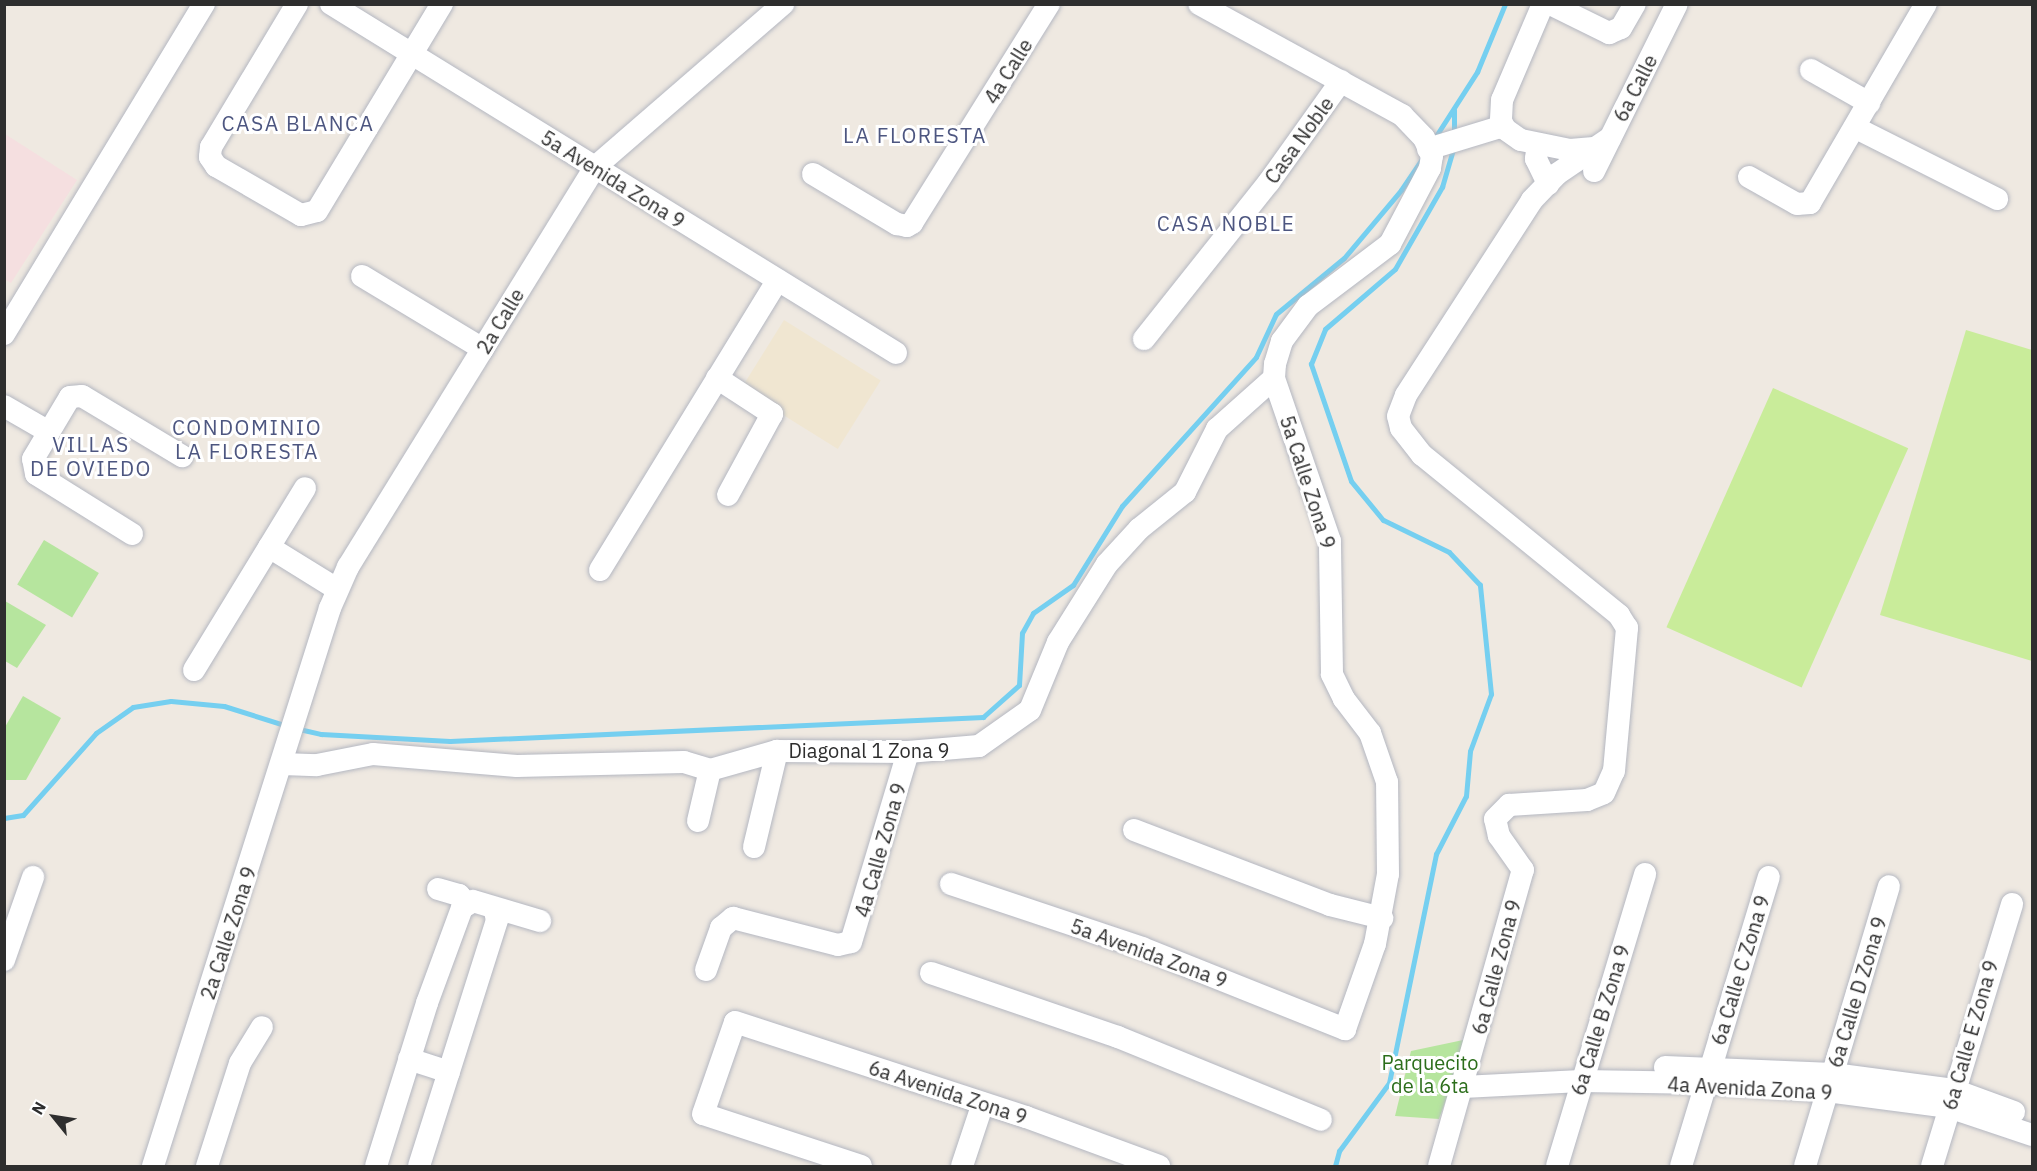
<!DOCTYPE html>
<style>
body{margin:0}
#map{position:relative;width:2037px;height:1171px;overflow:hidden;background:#efe9e1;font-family:"IBM Plex Sans",sans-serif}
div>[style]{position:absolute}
.education>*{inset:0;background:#f0e6d1;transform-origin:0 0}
.medical>*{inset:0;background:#f5dfe0}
.green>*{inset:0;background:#b6e59e;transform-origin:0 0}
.pitch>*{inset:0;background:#c9ec9a;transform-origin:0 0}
.stream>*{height:5px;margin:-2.5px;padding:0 2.5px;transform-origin:2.5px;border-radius:2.5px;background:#75cff0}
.roads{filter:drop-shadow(0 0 2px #b4b7c1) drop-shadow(0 0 2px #b4b7c1)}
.minor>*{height:22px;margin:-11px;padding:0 11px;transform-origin:11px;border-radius:11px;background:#fff}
span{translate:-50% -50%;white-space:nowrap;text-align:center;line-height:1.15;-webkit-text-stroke:6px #fff;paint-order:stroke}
.street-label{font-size:20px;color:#2e2e2e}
.park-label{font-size:20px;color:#2c6e1b}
.neighbourhood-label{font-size:21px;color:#4d5680;letter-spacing:1.5px}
.frame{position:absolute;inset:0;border:6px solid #2e2e2e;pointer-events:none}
.north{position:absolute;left:24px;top:1087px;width:60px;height:60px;-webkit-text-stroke:4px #fff;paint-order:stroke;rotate:300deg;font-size:16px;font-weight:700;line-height:24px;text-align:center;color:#2e2e2e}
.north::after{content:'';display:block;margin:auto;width:21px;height:27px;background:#2e2e2e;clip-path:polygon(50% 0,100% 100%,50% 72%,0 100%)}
</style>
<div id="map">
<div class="education">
<div style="left:784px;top:320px;width:114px;height:81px;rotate:32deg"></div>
</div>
<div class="medical">
<div style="clip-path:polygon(5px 134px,77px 180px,11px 283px,4px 279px)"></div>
</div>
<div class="green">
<div style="left:44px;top:540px;width:64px;height:52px;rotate:31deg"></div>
<div style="clip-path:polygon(5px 601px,46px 625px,17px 668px,5px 661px)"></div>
<div style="clip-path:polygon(23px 696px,61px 718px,26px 780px,5px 780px,5px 727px)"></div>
<div style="clip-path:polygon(1468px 1039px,1439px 1119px,1395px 1116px,1411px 1051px)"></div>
</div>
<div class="pitch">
<div style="clip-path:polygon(1966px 330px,2032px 350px,2032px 661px,1880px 615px)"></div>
<div style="left:1773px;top:388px;width:148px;height:262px;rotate:24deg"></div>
</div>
<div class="stream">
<div style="left:1454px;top:134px;width:24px;rotate:-90deg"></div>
<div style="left:1434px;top:139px;width:80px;rotate:-57.3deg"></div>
<div style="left:1477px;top:72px;width:74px;rotate:-67.6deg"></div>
<div style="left:299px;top:729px;width:23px;rotate:13deg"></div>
<div style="left:321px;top:734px;width:129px;rotate:3.1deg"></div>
<div style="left:450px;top:741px;width:534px;rotate:-2.58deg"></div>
<div style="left:983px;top:717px;width:48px;rotate:-41.6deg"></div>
<div style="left:1019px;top:685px;width:52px;rotate:-86.7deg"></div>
<div style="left:1022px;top:633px;width:23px;rotate:-61deg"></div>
<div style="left:1033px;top:613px;width:49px;rotate:-35deg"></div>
<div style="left:1073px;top:585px;width:93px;rotate:-58.2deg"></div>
<div style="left:1122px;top:506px;width:200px;rotate:-48deg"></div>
<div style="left:1256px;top:357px;width:47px;rotate:-65.1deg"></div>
<div style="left:1276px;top:314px;width:88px;rotate:-39.5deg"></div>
<div style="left:1344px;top:258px;width:89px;rotate:-50deg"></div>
<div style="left:1401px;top:190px;width:40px;rotate:-56deg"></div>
<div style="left:4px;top:818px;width:19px;rotate:-9deg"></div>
<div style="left:23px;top:815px;width:110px;rotate:-48.3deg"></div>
<div style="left:96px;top:733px;width:45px;rotate:-35.1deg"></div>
<div style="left:133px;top:707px;width:38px;rotate:-9deg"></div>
<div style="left:171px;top:701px;width:53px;rotate:5.4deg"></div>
<div style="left:224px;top:706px;width:66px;rotate:17.6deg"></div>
<div style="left:1335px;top:1166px;width:16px;rotate:-75deg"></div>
<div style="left:1339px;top:1151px;width:84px;rotate:-53.7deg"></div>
<div style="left:1389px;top:1083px;width:234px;rotate:-78.4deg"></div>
<div style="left:1436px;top:854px;width:65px;rotate:-62.7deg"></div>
<div style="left:1466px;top:796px;width:45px;rotate:-84.9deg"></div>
<div style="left:1470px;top:751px;width:61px;rotate:-69.8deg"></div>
<div style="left:1491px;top:694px;width:110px;rotate:-95.8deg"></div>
<div style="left:1480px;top:585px;width:45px;rotate:-133.2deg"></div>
<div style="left:1449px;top:552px;width:73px;rotate:-154.1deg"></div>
<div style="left:1383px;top:520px;width:50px;rotate:-129.4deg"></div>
<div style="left:1351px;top:481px;width:124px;rotate:-108.9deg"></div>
<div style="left:1311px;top:364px;width:38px;rotate:-68deg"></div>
<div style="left:1325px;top:329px;width:92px;rotate:-40.6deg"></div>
<div style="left:1395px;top:269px;width:95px;rotate:-60.2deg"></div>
<div style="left:1442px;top:187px;width:43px;rotate:-73.7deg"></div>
</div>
<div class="roads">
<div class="minor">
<div style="left:297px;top:4px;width:167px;rotate:121deg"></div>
<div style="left:211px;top:147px;width:10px;rotate:96deg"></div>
<div style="left:210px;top:157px;width:11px;rotate:56deg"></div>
<div style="left:216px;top:166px;width:98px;rotate:30deg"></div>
<div style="left:301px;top:215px;width:16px;rotate:-14deg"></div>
<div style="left:317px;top:211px;width:242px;rotate:-58.9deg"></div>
<div style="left:331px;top:4px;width:664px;rotate:31.7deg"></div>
<div style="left:1543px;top:4px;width:104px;rotate:113.1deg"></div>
<div style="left:1502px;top:100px;width:21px;rotate:93deg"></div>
<div style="left:1501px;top:121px;width:9px;rotate:63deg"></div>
<div style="left:1505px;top:129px;width:19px;rotate:35deg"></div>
<div style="left:1521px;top:140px;width:50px;rotate:11.5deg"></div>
<div style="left:1570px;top:150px;width:24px;rotate:-5deg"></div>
<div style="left:1550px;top:4px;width:66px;rotate:26.2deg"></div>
<div style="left:1609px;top:33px;width:13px;rotate:-23deg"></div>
<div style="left:1621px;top:28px;width:28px;rotate:-60deg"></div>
<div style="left:1811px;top:70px;width:67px;rotate:29.6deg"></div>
<div style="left:1856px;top:128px;width:158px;rotate:26.7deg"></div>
<div style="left:1538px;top:144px;width:15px;rotate:98deg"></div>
<div style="left:1536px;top:159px;width:28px;rotate:64deg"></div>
<div style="left:1428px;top:149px;width:78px;rotate:-17deg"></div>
<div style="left:1594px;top:171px;width:186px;rotate:-63.6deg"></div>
<div style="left:813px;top:174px;width:98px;rotate:30.8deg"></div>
<div style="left:897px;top:224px;width:10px;rotate:11deg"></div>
<div style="left:907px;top:226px;width:6px;rotate:-31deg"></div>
<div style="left:912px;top:223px;width:258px;rotate:-58deg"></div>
<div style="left:1749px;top:177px;width:55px;rotate:29.4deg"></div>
<div style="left:1797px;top:204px;width:13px;rotate:-4deg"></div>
<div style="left:1810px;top:203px;width:230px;rotate:-59.8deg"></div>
<div style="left:362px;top:276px;width:141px;rotate:31.1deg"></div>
<div style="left:4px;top:334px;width:386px;rotate:-58.8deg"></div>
<div style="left:1144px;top:339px;width:201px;rotate:-51.5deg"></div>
<div style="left:1269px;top:182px;width:124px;rotate:-54.5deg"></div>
<div style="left:717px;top:378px;width:66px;rotate:33.2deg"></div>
<div style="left:772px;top:414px;width:92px;rotate:118.5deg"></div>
<div style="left:4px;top:406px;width:52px;rotate:30deg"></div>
<div style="left:132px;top:534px;width:113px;rotate:-148deg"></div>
<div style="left:36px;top:474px;width:15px;rotate:-101deg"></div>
<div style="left:33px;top:459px;width:72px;rotate:-59.2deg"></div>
<div style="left:70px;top:397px;width:12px;rotate:-5deg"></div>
<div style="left:82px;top:396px;width:117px;rotate:31deg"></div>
<div style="left:269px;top:547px;width:80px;rotate:31.7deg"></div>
<div style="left:600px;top:570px;width:340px;rotate:-58.5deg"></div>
<div style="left:194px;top:670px;width:213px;rotate:-58.6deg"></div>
<div style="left:282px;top:764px;width:35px;rotate:2deg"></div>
<div style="left:317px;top:765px;width:57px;rotate:-11.1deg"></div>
<div style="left:373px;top:754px;width:144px;rotate:4.8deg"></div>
<div style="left:517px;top:766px;width:167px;rotate:-1.4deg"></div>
<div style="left:684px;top:762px;width:27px;rotate:17deg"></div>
<div style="left:710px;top:770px;width:70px;rotate:-15.8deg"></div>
<div style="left:777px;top:751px;width:131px;rotate:0.4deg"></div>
<div style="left:908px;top:752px;width:71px;rotate:-4.8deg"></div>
<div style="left:979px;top:746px;width:62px;rotate:-35.2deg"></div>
<div style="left:1030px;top:710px;width:74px;rotate:-67.6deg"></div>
<div style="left:1058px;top:642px;width:92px;rotate:-57.9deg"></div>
<div style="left:1107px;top:564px;width:47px;rotate:-47.6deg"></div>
<div style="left:1139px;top:529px;width:59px;rotate:-38.8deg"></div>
<div style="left:1185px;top:492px;width:71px;rotate:-63.1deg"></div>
<div style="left:1217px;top:429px;width:76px;rotate:-41.8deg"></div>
<div style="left:698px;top:821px;width:52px;rotate:-76.8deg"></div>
<div style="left:1134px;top:830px;width:210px;rotate:20.9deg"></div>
<div style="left:1330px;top:905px;width:54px;rotate:14deg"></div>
<div style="left:754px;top:847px;width:99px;rotate:-76.5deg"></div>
<div style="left:951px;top:884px;width:201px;rotate:18.5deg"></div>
<div style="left:1142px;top:948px;width:219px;rotate:21.8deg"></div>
<div style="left:1345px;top:1029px;width:90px;rotate:-70.6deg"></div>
<div style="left:1375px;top:944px;width:71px;rotate:-79.5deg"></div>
<div style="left:1388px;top:874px;width:92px;rotate:-90.6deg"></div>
<div style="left:1387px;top:782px;width:52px;rotate:-109.1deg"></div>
<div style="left:1370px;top:733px;width:43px;rotate:-127.4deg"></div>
<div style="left:1344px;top:699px;width:28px;rotate:-116deg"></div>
<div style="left:1332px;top:674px;width:133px;rotate:-90.9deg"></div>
<div style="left:1330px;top:541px;width:172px;rotate:-109deg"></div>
<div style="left:1274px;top:378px;width:14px;rotate:-86deg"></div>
<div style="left:1275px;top:364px;width:24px;rotate:-73deg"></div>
<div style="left:1282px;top:341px;width:44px;rotate:-53.4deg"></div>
<div style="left:1308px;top:306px;width:103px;rotate:-37.1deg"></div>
<div style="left:1390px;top:244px;width:86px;rotate:-62.2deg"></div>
<div style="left:1430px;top:168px;width:12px;rotate:-81deg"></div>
<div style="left:1432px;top:156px;width:20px;rotate:-114deg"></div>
<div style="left:1424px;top:138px;width:32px;rotate:-134deg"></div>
<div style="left:1402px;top:115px;width:231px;rotate:-151.3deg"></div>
<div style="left:438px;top:889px;width:22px;rotate:16deg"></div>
<div style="left:459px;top:895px;width:11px;rotate:49deg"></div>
<div style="left:4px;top:960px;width:88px;rotate:-70.7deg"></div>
<div style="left:706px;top:970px;width:45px;rotate:-70.3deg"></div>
<div style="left:721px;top:928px;width:16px;rotate:-40deg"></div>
<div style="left:733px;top:918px;width:108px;rotate:14.4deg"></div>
<div style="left:838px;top:945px;width:13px;rotate:-13deg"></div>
<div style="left:851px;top:942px;width:198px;rotate:-73.3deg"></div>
<div style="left:931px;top:973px;width:198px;rotate:18.9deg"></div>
<div style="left:1118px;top:1037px;width:219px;rotate:22.2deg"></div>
<div style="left:409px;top:1059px;width:42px;rotate:18deg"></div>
<div style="left:1665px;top:1067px;width:168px;rotate:2.4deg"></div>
<div style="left:1833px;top:1074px;width:122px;rotate:7.5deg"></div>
<div style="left:1954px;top:1090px;width:64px;rotate:20.1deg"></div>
<div style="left:1463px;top:1087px;width:118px;rotate:-2.9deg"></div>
<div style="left:1581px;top:1081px;width:125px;rotate:0.9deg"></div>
<div style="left:1706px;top:1083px;width:121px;rotate:3.8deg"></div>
<div style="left:1827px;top:1091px;width:123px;rotate:7.5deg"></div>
<div style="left:1949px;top:1107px;width:88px;rotate:18.6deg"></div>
<div style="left:153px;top:1166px;width:585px;rotate:-72.4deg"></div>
<div style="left:330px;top:608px;width:45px;rotate:-66.3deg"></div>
<div style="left:348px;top:567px;width:470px;rotate:-58.3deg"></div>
<div style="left:595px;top:167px;width:249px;rotate:-40.9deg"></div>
<div style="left:207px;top:1166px;width:108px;rotate:-72.2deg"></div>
<div style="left:240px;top:1063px;width:42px;rotate:-58.6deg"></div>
<div style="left:376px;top:1166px;width:171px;rotate:-72.6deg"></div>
<div style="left:427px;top:1003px;width:101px;rotate:-69.8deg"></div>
<div style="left:462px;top:908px;width:13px;rotate:-32deg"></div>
<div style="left:473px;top:901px;width:70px;rotate:16.6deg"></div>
<div style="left:419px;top:1166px;width:258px;rotate:-72.4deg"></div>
<div style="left:497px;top:920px;width:9px;rotate:-103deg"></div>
<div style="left:861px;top:1166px;width:166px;rotate:-161.8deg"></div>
<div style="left:703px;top:1114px;width:97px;rotate:-70.8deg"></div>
<div style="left:735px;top:1022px;width:306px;rotate:18.1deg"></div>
<div style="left:1026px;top:1117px;width:142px;rotate:20.2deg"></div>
<div style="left:962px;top:1166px;width:66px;rotate:-71.6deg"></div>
<div style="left:1439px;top:1166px;width:308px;rotate:-74.2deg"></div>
<div style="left:1523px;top:870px;width:42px;rotate:-125.2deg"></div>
<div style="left:1499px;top:836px;width:17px;rotate:-103deg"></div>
<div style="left:1495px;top:819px;width:20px;rotate:-45deg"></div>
<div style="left:1509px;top:805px;width:78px;rotate:-3.7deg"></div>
<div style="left:1587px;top:800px;width:18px;rotate:-22deg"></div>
<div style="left:1604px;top:793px;width:24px;rotate:-66deg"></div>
<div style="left:1614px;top:771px;width:144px;rotate:-84.8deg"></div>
<div style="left:1627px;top:628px;width:15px;rotate:-122deg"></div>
<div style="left:1619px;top:615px;width:254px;rotate:-140.9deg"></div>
<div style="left:1422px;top:455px;width:34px;rotate:-128deg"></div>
<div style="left:1401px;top:428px;width:12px;rotate:-104deg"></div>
<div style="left:1398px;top:416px;width:22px;rotate:-69deg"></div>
<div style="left:1406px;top:395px;width:232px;rotate:-57.1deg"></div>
<div style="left:1532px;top:200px;width:36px;rotate:-46deg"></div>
<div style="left:1557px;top:174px;width:64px;rotate:-34.2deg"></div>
<div style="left:1557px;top:1166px;width:305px;rotate:-73.2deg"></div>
<div style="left:1681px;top:1166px;width:302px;rotate:-73.1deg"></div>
<div style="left:1805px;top:1166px;width:292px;rotate:-73.3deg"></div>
<div style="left:1932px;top:1166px;width:274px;rotate:-73deg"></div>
</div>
</div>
<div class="street-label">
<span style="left:1008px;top:71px;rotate:-58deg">4a Calle</span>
<span style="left:1635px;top:88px;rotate:-63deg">6a Calle</span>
<span style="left:1299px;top:140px;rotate:-54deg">Casa Noble</span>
<span style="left:613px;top:179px;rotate:32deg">5a Avenida Zona 9</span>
<span style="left:500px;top:321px;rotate:-59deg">2a Calle</span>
<span style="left:1308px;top:482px;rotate:72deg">5a Calle Zona 9</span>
<span style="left:869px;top:750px">Diagonal 1 Zona 9</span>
<span style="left:880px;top:850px;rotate:-74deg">4a Calle Zona 9</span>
<span style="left:228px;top:933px;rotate:-72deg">2a Calle Zona 9</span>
<span style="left:1149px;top:953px;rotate:20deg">5a Avenida Zona 9</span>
<span style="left:1496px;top:967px;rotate:-75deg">6a Calle Zona 9</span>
<span style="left:1740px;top:970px;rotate:-73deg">6a Calle C Zona 9</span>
<span style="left:1857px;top:992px;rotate:-73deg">6a Calle D Zona 9</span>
<span style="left:1600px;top:1020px;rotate:-73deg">6a Calle B Zona 9</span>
<span style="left:1970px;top:1035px;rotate:-74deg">6a Calle E Zona 9</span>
<span style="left:1750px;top:1088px;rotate:3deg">4a Avenida Zona 9</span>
<span style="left:948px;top:1092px;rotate:18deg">6a Avenida Zona 9</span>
</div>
<div class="park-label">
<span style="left:1430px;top:1074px">Parquecito<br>de la 6ta</span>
</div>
<div class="neighbourhood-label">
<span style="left:298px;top:123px">CASA BLANCA</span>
<span style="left:915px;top:135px">LA FLORESTA</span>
<span style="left:1226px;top:223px">CASA NOBLE</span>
<span style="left:247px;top:439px">CONDOMINIO<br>LA FLORESTA</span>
<span style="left:91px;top:456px">VILLAS<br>DE OVIEDO</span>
</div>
<div class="frame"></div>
<div class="north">N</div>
</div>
